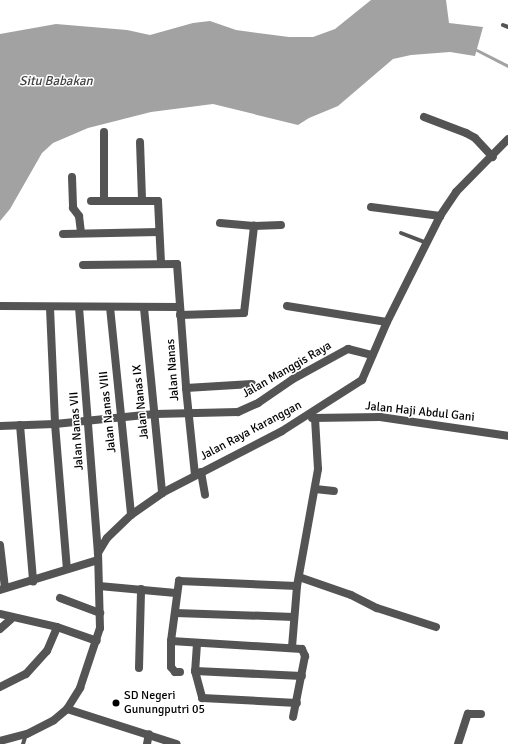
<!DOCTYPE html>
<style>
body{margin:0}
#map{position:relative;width:508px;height:744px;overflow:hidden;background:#fff;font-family:Signika,sans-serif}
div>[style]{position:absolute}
.water>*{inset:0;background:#a2a2a2}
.stream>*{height:2.5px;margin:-1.25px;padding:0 1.25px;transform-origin:1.25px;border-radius:1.25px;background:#a2a2a2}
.service>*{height:4px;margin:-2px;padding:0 2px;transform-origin:2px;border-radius:2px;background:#545454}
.minor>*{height:8px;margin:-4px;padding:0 4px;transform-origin:4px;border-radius:4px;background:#545454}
.tertiary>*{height:8px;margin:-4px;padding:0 4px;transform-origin:4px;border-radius:4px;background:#545454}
.dots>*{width:11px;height:11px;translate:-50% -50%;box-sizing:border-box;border:2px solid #fff;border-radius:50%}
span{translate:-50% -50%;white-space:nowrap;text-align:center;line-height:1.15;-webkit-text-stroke:3px #fff;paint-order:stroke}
.street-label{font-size:12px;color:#000}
.poi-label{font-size:12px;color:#000}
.left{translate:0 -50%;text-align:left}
.water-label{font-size:13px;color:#434343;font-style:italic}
</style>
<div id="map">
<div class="water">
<div style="clip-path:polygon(371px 0,446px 0,449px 23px,483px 27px,475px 56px,450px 52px,411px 55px,393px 59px,338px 106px,309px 118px,298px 125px,213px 104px,151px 112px,88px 128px,53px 143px,42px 153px,10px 209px,0 221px,0 34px,56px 24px,127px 30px,150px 35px,193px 23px,210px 21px,236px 30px,289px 37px,313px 37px,335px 29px)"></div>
</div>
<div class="stream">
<div style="left:477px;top:50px;width:35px;rotate:27deg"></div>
</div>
<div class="service">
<div style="left:503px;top:25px;width:5px;rotate:22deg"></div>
<div style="left:401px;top:233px;width:26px;rotate:21deg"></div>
<div style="left:23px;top:744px;width:10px;rotate:-73deg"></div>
</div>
<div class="minor">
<div style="left:424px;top:117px;width:45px;rotate:20.9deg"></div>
<div style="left:466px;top:133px;width:10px;rotate:29deg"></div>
<div style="left:475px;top:138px;width:26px;rotate:47deg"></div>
<div style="left:104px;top:132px;width:68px;rotate:90deg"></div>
<div style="left:140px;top:142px;width:58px;rotate:88deg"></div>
<div style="left:72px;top:177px;width:31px;rotate:88deg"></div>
<div style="left:73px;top:208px;width:10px;rotate:53deg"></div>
<div style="left:79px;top:216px;width:16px;rotate:83deg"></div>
<div style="left:91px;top:201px;width:67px"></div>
<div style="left:158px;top:201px;width:62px;rotate:87.2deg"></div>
<div style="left:371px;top:207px;width:70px;rotate:7.4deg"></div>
<div style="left:220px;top:223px;width:34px;rotate:5deg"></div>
<div style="left:254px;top:226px;width:27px;rotate:-2deg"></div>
<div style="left:63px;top:234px;width:96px;rotate:-1.2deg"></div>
<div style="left:83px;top:265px;width:94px;rotate:-0.6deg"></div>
<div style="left:177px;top:264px;width:124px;rotate:85.8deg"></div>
<div style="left:186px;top:388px;width:87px;rotate:84.1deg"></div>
<div style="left:0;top:306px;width:180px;rotate:0.3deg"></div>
<div style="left:287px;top:306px;width:101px;rotate:9.1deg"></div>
<div style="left:79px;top:307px;width:247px;rotate:85.6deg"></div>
<div style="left:110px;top:307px;width:209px;rotate:84.2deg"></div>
<div style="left:50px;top:308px;width:116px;rotate:87.5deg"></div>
<div style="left:55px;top:424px;width:145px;rotate:85.3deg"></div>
<div style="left:144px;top:308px;width:186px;rotate:84.4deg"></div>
<div style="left:180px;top:315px;width:64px;rotate:-1.8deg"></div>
<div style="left:244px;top:313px;width:88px;rotate:-83.4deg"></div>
<div style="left:186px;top:388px;width:66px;rotate:-3.5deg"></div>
<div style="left:312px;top:418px;width:68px;rotate:-0.8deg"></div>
<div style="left:380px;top:417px;width:129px;rotate:8.4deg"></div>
<div style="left:20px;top:425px;width:157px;rotate:85.2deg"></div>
<div style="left:0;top:426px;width:55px;rotate:-2.1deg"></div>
<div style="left:55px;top:424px;width:100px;rotate:-5.7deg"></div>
<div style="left:155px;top:414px;width:83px;rotate:-1.4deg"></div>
<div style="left:238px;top:412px;width:22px;rotate:-24deg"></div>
<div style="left:258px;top:403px;width:42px;rotate:-34.4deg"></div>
<div style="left:293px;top:379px;width:63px;rotate:-28.6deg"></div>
<div style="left:348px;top:349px;width:25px;rotate:14deg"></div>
<div style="left:201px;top:472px;width:23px;rotate:80deg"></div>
<div style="left:315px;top:489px;width:19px;rotate:6deg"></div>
<div style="left:0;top:545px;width:43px;rotate:83.4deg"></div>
<div style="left:299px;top:577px;width:55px;rotate:19.1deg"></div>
<div style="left:351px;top:595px;width:29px;rotate:27deg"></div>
<div style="left:377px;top:608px;width:62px;rotate:17.9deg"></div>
<div style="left:99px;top:586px;width:77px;rotate:5.2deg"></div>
<div style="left:0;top:590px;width:102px;rotate:-17deg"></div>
<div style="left:60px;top:598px;width:43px;rotate:20.6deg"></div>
<div style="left:175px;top:613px;width:119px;rotate:1.9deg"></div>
<div style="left:0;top:614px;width:58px;rotate:12.8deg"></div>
<div style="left:57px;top:627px;width:42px;rotate:19.3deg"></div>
<div style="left:0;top:629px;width:15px;rotate:-42deg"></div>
<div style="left:171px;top:641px;width:131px;rotate:3.5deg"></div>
<div style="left:302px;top:649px;width:8px;rotate:67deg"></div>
<div style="left:305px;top:656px;width:62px;rotate:101.1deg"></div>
<div style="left:197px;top:644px;width:27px;rotate:94deg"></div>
<div style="left:195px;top:671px;width:28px;rotate:75deg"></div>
<div style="left:202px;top:698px;width:95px;rotate:3deg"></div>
<div style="left:292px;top:647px;width:61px;rotate:-85.3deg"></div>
<div style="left:297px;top:586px;width:119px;rotate:-79.8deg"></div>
<div style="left:318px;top:469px;width:51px;rotate:-93.4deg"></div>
<div style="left:139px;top:668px;width:79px;rotate:-88.5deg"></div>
<div style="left:195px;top:671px;width:107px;rotate:2.7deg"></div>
<div style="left:180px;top:672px;width:5px;rotate:180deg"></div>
<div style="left:175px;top:672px;width:6px;rotate:-129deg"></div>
<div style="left:171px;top:667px;width:26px;rotate:-90deg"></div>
<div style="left:171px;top:641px;width:61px;rotate:-82.4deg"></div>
<div style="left:179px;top:581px;width:118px;rotate:2.4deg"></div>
<div style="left:0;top:687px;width:29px;rotate:-27deg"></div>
<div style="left:26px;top:674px;width:31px;rotate:-48deg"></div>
<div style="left:47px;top:651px;width:26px;rotate:-67deg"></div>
<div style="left:147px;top:744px;width:10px;rotate:-79deg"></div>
<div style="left:458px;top:744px;width:32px;rotate:-72deg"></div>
<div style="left:468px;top:714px;width:13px"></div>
</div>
<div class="tertiary">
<div style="left:67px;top:709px;width:115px;rotate:17.7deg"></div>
<div style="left:0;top:741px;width:28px;rotate:-15deg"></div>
<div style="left:27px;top:734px;width:30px;rotate:-27deg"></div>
<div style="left:54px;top:720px;width:17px;rotate:-40deg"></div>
<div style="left:67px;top:709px;width:25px;rotate:-58deg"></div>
<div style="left:80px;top:688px;width:63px;rotate:-71.6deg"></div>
<div style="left:100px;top:628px;width:75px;rotate:-91.5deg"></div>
<div style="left:98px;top:553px;width:17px;rotate:-59deg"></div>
<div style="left:107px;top:538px;width:33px;rotate:-44deg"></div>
<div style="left:131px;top:515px;width:38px;rotate:-35deg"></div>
<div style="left:162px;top:493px;width:135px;rotate:-27.3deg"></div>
<div style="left:282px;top:431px;width:95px;rotate:-32.5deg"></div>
<div style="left:362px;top:380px;width:63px;rotate:-66.7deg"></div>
<div style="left:387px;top:322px;width:119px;rotate:-63.4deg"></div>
<div style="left:440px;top:216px;width:29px;rotate:-56deg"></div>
<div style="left:456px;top:192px;width:74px;rotate:-45.5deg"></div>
</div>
<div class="dots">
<div style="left:116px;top:703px;background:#000"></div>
</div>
<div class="street-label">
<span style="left:173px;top:370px;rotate:-94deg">Jalan Nanas</span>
<span style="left:287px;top:370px;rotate:-30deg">Jalan Manggis Raya</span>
<span style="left:141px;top:402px;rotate:-96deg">Jalan Nanas IX</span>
<span style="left:108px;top:412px;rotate:-96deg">Jalan Nanas VIII</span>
<span style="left:420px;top:412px;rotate:6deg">Jalan Haji Abdul Gani</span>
<span style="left:77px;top:431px;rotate:-94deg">Jalan Nanas VII</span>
<span style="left:251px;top:431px;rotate:-28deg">Jalan Raya Karanggan</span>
</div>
<div class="poi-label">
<span class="left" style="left:124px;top:703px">SD Negeri<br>Gunungputri 05</span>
</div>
<div class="water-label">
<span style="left:56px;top:81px">Situ Babakan</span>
</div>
</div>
